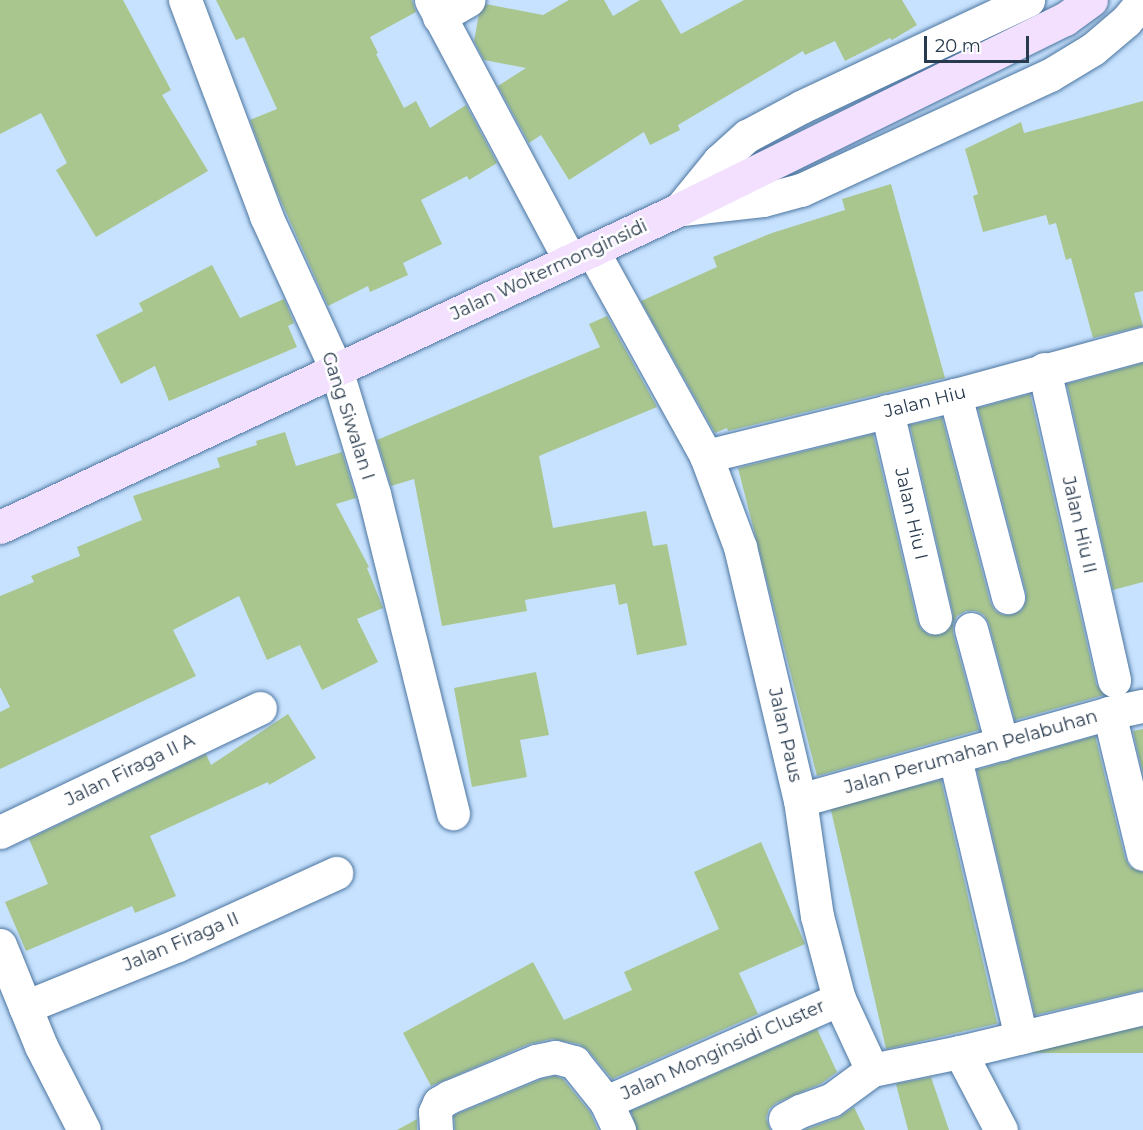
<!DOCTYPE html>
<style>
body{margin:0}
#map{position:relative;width:1143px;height:1130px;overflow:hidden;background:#c7e2fe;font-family:Montserrat,sans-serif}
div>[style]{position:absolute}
.building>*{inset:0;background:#a9c68f;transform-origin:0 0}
.roads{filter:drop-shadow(0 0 2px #4c75a0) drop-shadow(0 0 2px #4c75a0)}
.minor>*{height:33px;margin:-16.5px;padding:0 16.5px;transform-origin:16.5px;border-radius:16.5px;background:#fff}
.tertiary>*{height:33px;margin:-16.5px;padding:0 16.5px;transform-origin:16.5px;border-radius:16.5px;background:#fff}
.secondary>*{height:33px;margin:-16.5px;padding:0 16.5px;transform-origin:16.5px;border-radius:16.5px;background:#f2e0fe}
span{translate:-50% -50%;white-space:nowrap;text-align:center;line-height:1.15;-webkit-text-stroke:5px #fff;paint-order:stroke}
.street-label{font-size:18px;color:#283a4d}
.scale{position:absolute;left:924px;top:36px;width:105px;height:27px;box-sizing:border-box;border:3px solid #283a4d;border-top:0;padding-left:8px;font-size:18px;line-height:21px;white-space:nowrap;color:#283a4d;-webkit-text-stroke:4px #fff;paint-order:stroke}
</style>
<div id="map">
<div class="building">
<div style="clip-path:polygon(0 0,123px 0,171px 90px,162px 95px,208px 171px,96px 237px,56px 170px,67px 163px,41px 113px,0 134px)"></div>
<div style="clip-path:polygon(216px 0,412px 0,416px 12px,370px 37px,378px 53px,376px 54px,404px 108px,416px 101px,430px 128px,466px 105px,497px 163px,469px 180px,467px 176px,421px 200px,442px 244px,403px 263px,408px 275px,370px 292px,368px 286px,328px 306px,276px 190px,250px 120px,277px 109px,244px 37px,236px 40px)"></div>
<div style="clip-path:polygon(569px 0,604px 0,613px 16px,640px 0,661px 0,681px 34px,744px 0,902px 0,917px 25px,892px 40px,890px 38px,845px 61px,835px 41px,805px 55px,803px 51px,678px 125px,680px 130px,650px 145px,644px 132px,569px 180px,541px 135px,529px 143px,498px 86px,526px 68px,484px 60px,474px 41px,479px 14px,486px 4px,543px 15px)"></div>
<div style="clip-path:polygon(1143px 101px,1143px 291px,1134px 293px,1143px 326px,1093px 338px,1071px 258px,1066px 260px,1056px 223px,1049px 225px,1046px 215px,983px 232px,973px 196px,978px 194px,965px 149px,1021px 122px,1024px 133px)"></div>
<div style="clip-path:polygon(891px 184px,945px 378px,728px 431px,727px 428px,715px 433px,641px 301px,717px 267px,713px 257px,772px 233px,845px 210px,842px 199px)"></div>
<div style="clip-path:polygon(212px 265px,240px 318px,284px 299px,294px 323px,288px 326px,297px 347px,169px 401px,155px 366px,121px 384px,96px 335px,143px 311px,139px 303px)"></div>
<div style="clip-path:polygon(607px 316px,657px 407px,539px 456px,553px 528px,646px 511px,653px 546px,667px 544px,687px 645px,637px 655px,627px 603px,619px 605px,615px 584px,525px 600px,527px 611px,442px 626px,414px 479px,391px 486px,377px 440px,600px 347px,589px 324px)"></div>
<div style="clip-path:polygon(1143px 363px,1143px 582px,1113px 590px,1067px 384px)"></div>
<div style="clip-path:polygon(1030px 394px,1096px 684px,1104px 695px,1015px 720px,989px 624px,984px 615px,976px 611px,966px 611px,957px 616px,953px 624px,953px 633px,979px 730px,817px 776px,738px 468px,873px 434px,917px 621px,921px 629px,929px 635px,940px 635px,948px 630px,953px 623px,953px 613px,910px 425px,942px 418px,990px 602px,995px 611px,1003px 615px,1012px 615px,1022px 610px,1026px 601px,1026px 592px,978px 408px)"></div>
<div style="clip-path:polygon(285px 432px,296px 466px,342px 452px,356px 498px,336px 504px,369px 567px,367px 568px,383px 608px,357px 619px,378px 662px,322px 690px,300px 645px,267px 660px,239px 596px,173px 630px,196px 676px,0 769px,0 712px,10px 707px,0 687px,0 596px,34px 582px,31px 576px,80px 556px,77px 547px,142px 520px,133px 496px,220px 467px,217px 458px,257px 445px,256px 441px)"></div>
<div style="clip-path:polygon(536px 672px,549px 735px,520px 740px,527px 777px,472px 787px,454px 688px)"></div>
<div style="clip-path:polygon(288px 714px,316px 758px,269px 785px,268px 782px,150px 836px,176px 896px,135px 913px,132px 906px,26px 951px,5px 902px,48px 884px,29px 839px,206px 754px,211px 765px)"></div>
<div style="clip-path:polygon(1143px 729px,1143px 774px,1133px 731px)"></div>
<div style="clip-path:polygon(1095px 736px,1125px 858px,1130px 867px,1143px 872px,1143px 990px,1035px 1015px,977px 770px)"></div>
<div style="left:941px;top:780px;width:250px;height:114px;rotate:77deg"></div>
<div style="clip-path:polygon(761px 842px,805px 944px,739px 973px,758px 1014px,612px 1079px,588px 1050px,579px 1044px,552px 1039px,529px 1044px,431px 1086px,403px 1033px,533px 962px,564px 1020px,632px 990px,624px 972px,719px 929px,694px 872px)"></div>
<div style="left:1143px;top:1027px;width:26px;height:151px;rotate:90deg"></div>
<div style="clip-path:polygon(817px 1029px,837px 1072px,822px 1083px,776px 1103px,769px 1109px,766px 1118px,770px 1130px,637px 1130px,631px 1111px)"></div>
<div style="clip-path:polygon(555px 1076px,563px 1079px,590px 1112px,598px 1130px,455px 1130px,454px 1116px,457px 1114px,542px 1079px)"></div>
<div style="clip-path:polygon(931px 1077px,949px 1130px,908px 1130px,896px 1084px)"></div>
<div style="clip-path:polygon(854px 1107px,865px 1130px,804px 1130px,838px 1118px)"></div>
<div style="clip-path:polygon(417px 1119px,417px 1130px,397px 1130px)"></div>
</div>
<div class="roads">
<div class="minor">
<div style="left:185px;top:0;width:231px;rotate:69.4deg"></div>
<div style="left:266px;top:216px;width:168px;rotate:65.4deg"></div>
<div style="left:336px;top:369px;width:131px;rotate:73.1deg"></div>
<div style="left:374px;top:494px;width:329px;rotate:76.1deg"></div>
<div style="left:431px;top:0;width:295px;rotate:61.9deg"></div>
<div style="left:439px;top:17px;width:34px;rotate:-30deg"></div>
<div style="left:592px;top:250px;width:235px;rotate:61deg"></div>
<div style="left:706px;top:456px;width:97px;rotate:69.5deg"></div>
<div style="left:740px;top:547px;width:260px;rotate:76.7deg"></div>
<div style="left:800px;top:800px;width:117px;rotate:81.7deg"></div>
<div style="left:817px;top:916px;width:86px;rotate:75.2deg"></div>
<div style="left:839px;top:999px;width:78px;rotate:65.1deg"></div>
<div style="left:872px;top:1070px;width:90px;rotate:-11.6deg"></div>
<div style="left:960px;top:1052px;width:88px;rotate:62.3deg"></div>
<div style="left:1044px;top:369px;width:319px;rotate:77.3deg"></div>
<div style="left:955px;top:395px;width:209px;rotate:75.3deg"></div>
<div style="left:887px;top:411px;width:212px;rotate:76.9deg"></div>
<div style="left:706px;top:456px;width:256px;rotate:-13.8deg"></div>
<div style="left:955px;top:395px;width:195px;rotate:-15.2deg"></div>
<div style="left:971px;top:629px;width:119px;rotate:74.9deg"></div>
<div style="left:1109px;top:713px;width:145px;rotate:76.4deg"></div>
<div style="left:955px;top:758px;width:287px;rotate:76.7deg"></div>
<div style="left:800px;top:800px;width:321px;rotate:-15.7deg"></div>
<div style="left:1109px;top:713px;width:35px;rotate:-12deg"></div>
<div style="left:0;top:832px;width:288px;rotate:-25.5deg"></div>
<div style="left:0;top:945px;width:109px;rotate:67.9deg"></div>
<div style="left:41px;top:1046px;width:94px;rotate:62.9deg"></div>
<div style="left:25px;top:1007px;width:165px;rotate:-22.1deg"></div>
<div style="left:178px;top:945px;width:174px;rotate:-24.5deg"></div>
<div style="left:960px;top:1052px;width:188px;rotate:-13.5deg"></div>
<div style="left:606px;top:1102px;width:255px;rotate:-23.8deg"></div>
<div style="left:785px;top:1119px;width:17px;rotate:-28deg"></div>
<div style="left:800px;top:1111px;width:33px;rotate:-20deg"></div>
<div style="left:831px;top:1100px;width:51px;rotate:-36.2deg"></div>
<div style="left:436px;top:1130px;width:18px;rotate:-93deg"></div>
<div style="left:435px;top:1112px;width:10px;rotate:-66deg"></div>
<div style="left:439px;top:1103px;width:12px;rotate:-31deg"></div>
<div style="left:449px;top:1097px;width:94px;rotate:-22.5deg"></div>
<div style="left:536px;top:1061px;width:19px;rotate:-12deg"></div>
<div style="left:555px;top:1057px;width:20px;rotate:15deg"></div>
<div style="left:574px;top:1062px;width:51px;rotate:51.3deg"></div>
<div style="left:606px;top:1102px;width:31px;rotate:65deg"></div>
</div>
<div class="tertiary">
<div style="left:680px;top:209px;width:62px;rotate:-50.9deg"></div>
<div style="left:719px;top:161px;width:38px;rotate:-42deg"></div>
<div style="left:747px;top:136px;width:61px;rotate:-28.2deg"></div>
<div style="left:801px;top:107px;width:251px;rotate:-25.2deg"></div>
<div style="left:682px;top:209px;width:81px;rotate:-6.3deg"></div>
<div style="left:763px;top:200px;width:39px;rotate:-15deg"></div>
<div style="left:801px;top:190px;width:274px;rotate:-24.8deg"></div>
<div style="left:1050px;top:75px;width:50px;rotate:-31.2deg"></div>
<div style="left:1093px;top:49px;width:43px;rotate:-40.3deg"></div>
<div style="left:1126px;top:21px;width:26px;rotate:-50deg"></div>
</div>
<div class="secondary">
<div style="left:0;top:527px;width:751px;rotate:-25.06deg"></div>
<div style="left:680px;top:209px;width:429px;rotate:-26.3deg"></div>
<div style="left:1065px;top:19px;width:32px;rotate:-36deg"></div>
</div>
</div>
<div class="street-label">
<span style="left:549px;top:270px;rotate:-25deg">Jalan Woltermonginsidi</span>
<span style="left:925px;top:402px;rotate:-14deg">Jalan Hiu</span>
<span style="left:348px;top:416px;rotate:72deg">Gang Siwalan I</span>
<span style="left:911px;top:514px;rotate:77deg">Jalan Hiu I</span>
<span style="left:1079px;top:525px;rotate:77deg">Jalan Hiu II</span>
<span style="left:785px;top:735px;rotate:77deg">Jalan Paus</span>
<span style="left:971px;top:752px;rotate:-16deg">Jalan Perumahan Pelabuhan</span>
<span style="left:130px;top:770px;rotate:-26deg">Jalan Firaga II A</span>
<span style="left:181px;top:942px;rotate:-23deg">Jalan Firaga II</span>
<span style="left:723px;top:1050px;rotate:-24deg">Jalan Monginsidi Cluster</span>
</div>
<div class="scale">20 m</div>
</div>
